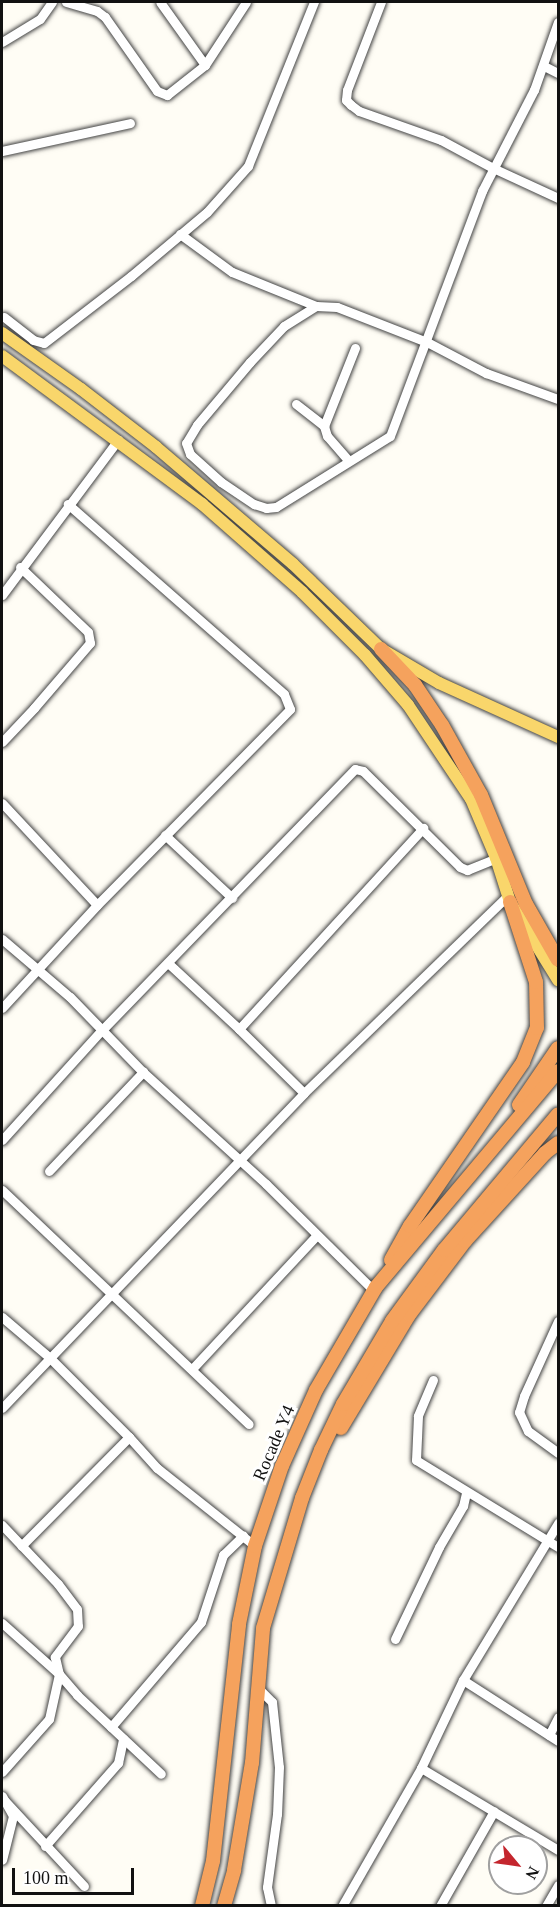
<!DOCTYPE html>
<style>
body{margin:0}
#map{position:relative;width:560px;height:1907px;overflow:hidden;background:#fffdf5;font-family:Georgia,serif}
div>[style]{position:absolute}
.roads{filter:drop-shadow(0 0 2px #444) drop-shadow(0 0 2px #444)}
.minor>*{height:9px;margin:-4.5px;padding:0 4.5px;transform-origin:4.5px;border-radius:4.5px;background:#fff}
.major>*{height:12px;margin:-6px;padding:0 6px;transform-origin:6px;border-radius:6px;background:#f9d66b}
.highway>*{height:14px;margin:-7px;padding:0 7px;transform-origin:7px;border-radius:7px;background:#f5a25d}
span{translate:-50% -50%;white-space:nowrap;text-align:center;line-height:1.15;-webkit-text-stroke:6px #fff;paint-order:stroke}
.street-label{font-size:18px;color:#111}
.frame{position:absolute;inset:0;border:3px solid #111;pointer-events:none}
.north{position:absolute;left:488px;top:1835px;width:60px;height:60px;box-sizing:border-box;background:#fff;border:2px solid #a0a0a0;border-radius:50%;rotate:119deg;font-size:16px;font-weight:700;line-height:24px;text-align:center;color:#111}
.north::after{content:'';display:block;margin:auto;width:21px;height:27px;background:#c4262e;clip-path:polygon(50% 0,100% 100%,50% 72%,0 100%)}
.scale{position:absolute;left:12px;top:1868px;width:122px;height:27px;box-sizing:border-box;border:3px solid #111;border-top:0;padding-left:8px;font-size:18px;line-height:21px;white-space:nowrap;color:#111;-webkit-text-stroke:4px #fff;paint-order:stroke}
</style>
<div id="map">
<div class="roads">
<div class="minor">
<div style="left:66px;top:2px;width:32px;rotate:16deg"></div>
<div style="left:97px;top:11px;width:10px;rotate:37deg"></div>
<div style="left:105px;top:17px;width:90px;rotate:54.9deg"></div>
<div style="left:157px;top:91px;width:11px;rotate:22deg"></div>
<div style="left:167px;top:95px;width:48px;rotate:-38.3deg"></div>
<div style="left:205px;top:65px;width:77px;rotate:-125.5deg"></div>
<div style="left:381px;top:2px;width:94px;rotate:111.1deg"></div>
<div style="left:347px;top:90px;width:10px;rotate:96deg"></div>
<div style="left:346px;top:100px;width:7px;rotate:45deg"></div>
<div style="left:351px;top:105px;width:10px;rotate:37deg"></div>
<div style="left:359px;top:111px;width:87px;rotate:19.5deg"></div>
<div style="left:441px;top:140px;width:59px;rotate:28.3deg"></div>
<div style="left:493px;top:168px;width:72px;rotate:24.8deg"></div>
<div style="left:2px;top:42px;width:44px;rotate:-31.2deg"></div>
<div style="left:40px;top:19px;width:21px;rotate:-55deg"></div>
<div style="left:205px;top:65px;width:75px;rotate:-56.9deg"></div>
<div style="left:544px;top:66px;width:16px;rotate:27deg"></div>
<div style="left:2px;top:151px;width:131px;rotate:-12.3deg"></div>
<div style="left:180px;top:234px;width:64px;rotate:36.2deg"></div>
<div style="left:232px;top:272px;width:91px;rotate:22deg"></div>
<div style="left:316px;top:306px;width:21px;rotate:3deg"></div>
<div style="left:337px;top:307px;width:97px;rotate:21.3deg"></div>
<div style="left:427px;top:342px;width:67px;rotate:27.7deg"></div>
<div style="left:486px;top:373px;width:77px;rotate:19.9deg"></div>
<div style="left:316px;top:306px;width:38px;rotate:148deg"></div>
<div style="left:284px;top:326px;width:50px;rotate:133.4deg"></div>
<div style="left:250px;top:362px;width:82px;rotate:130.1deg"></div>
<div style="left:197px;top:425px;width:21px;rotate:121deg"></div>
<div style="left:186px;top:443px;width:12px;rotate:70deg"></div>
<div style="left:190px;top:454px;width:42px;rotate:42.1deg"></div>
<div style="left:221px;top:482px;width:40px;rotate:34deg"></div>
<div style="left:254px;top:504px;width:13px;rotate:18deg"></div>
<div style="left:266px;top:508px;width:10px;rotate:-6deg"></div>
<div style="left:276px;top:507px;width:134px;rotate:-31.9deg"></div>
<div style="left:390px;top:436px;width:262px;rotate:-69.4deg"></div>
<div style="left:482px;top:191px;width:114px;rotate:-62.8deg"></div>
<div style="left:534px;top:90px;width:72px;rotate:-70.6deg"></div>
<div style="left:4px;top:317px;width:37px;rotate:38deg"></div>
<div style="left:33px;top:340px;width:11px;rotate:15deg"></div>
<div style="left:44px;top:343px;width:110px;rotate:-37.6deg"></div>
<div style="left:131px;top:276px;width:99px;rotate:-40.1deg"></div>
<div style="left:207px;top:212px;width:62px;rotate:-48.3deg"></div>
<div style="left:248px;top:166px;width:177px;rotate:-68.1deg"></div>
<div style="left:296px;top:404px;width:36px;rotate:38deg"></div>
<div style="left:348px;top:460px;width:32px;rotate:-131deg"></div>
<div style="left:327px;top:436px;width:10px;rotate:-107deg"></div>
<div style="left:324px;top:426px;width:84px;rotate:-68.3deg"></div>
<div style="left:2px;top:595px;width:194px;rotate:-53.2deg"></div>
<div style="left:2px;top:742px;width:47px;rotate:-46.7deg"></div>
<div style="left:34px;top:708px;width:86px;rotate:-49.3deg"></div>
<div style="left:90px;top:643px;width:11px;rotate:-100deg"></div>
<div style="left:88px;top:632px;width:94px;rotate:-136.3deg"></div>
<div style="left:2px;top:803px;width:139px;rotate:47deg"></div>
<div style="left:165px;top:835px;width:92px;rotate:43.2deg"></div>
<div style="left:2px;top:939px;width:89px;rotate:40.5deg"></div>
<div style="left:70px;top:997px;width:105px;rotate:45.8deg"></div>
<div style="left:143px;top:1072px;width:166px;rotate:42.3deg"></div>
<div style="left:266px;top:1184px;width:152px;rotate:44.7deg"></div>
<div style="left:168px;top:963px;width:97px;rotate:42.9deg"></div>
<div style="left:239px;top:1029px;width:273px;rotate:-47.5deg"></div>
<div style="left:2px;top:1008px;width:140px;rotate:-47.3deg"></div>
<div style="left:97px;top:905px;width:275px;rotate:-45.4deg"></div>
<div style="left:290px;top:709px;width:16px;rotate:-112deg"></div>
<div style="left:284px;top:694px;width:288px;rotate:-138.7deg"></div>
<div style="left:239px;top:1029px;width:91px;rotate:44.6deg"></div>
<div style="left:2px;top:1140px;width:147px;rotate:-47.8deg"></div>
<div style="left:101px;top:1031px;width:365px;rotate:-45.9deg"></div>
<div style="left:355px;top:769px;width:8px;rotate:14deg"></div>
<div style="left:363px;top:771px;width:136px;rotate:44.7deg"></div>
<div style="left:460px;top:867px;width:8px;rotate:23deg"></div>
<div style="left:467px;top:870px;width:31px;rotate:-22deg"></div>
<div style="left:49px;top:1171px;width:137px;rotate:-46.5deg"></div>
<div style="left:2px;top:1190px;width:340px;rotate:43.5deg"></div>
<div style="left:2px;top:1317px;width:63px;rotate:40.5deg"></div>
<div style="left:50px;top:1358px;width:112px;rotate:45deg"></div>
<div style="left:129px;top:1437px;width:153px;rotate:134.7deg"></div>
<div style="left:558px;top:1321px;width:82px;rotate:114.4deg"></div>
<div style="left:524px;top:1396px;width:17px;rotate:107deg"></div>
<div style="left:519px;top:1412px;width:21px;rotate:65deg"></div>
<div style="left:528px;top:1431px;width:37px;rotate:36deg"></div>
<div style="left:192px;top:1369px;width:183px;rotate:-47deg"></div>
<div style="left:433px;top:1380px;width:39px;rotate:113deg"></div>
<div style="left:418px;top:1416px;width:44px;rotate:92.6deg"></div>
<div style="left:416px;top:1460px;width:167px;rotate:31.5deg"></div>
<div style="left:2px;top:1408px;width:436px;rotate:-46.2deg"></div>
<div style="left:304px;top:1093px;width:284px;rotate:-44.1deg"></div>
<div style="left:129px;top:1437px;width:42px;rotate:47.9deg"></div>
<div style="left:157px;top:1468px;width:125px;rotate:38.5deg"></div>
<div style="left:2px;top:1525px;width:81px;rotate:46.5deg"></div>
<div style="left:58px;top:1584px;width:31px;rotate:53deg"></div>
<div style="left:77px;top:1609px;width:17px;rotate:87deg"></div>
<div style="left:78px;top:1626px;width:39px;rotate:127deg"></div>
<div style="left:55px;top:1657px;width:17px;rotate:77deg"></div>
<div style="left:59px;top:1674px;width:28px;rotate:49deg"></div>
<div style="left:77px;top:1695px;width:115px;rotate:43.2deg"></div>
<div style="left:2px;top:1623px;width:76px;rotate:41.8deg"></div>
<div style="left:59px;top:1674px;width:46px;rotate:102.5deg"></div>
<div style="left:49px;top:1719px;width:71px;rotate:131.6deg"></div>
<div style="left:395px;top:1639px;width:102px;rotate:-64.4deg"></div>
<div style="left:439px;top:1547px;width:48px;rotate:-59.7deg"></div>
<div style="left:463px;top:1506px;width:13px;rotate:-77deg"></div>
<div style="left:463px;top:1680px;width:113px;rotate:32.7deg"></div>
<div style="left:258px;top:1688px;width:20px;rotate:45deg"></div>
<div style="left:272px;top:1702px;width:65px;rotate:83.9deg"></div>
<div style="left:279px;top:1767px;width:47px;rotate:92.4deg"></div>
<div style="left:277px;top:1814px;width:74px;rotate:97.8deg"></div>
<div style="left:267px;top:1887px;width:19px;rotate:78deg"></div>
<div style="left:111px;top:1727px;width:138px;rotate:-49.4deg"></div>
<div style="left:201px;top:1622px;width:71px;rotate:-71.8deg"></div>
<div style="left:223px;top:1555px;width:28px;rotate:-44deg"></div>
<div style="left:549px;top:1735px;width:20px;rotate:-63deg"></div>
<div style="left:421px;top:1768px;width:160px;rotate:30.9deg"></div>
<div style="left:2px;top:1796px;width:23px;rotate:61deg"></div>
<div style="left:13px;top:1816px;width:45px;rotate:104deg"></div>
<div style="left:5px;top:1801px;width:116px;rotate:47.1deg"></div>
<div style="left:45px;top:1846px;width:111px;rotate:-48.7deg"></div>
<div style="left:118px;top:1763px;width:25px;rotate:-78deg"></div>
<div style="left:342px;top:1906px;width:159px;rotate:-60.2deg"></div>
<div style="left:421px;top:1768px;width:98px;rotate:-64.5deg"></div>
<div style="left:463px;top:1680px;width:184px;rotate:-58.8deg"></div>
<div style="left:440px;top:1906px;width:109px;rotate:-60.4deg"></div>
<div style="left:546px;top:1906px;width:24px;rotate:-60deg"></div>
</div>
<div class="major">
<div style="left:2px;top:333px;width:97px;rotate:35.3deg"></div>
<div style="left:81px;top:389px;width:95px;rotate:37.7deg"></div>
<div style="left:156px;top:447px;width:180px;rotate:40.5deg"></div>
<div style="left:293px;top:564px;width:122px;rotate:44deg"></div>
<div style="left:381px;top:649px;width:67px;rotate:30.4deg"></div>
<div style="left:439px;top:683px;width:131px;rotate:24.4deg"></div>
<div style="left:2px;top:356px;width:249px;rotate:36.5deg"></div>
<div style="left:202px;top:504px;width:133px;rotate:41.3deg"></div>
<div style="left:302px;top:592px;width:89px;rotate:45deg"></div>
<div style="left:365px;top:655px;width:66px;rotate:49.3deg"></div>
<div style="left:408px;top:705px;width:113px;rotate:56.2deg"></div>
<div style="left:471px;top:799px;width:64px;rotate:67deg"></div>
<div style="left:496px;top:858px;width:46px;rotate:72.3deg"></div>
<div style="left:510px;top:902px;width:92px;rotate:58.4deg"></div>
</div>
<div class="highway">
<div style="left:381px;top:649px;width:50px;rotate:46.6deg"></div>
<div style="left:415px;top:685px;width:48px;rotate:56deg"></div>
<div style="left:442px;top:725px;width:80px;rotate:60.9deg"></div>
<div style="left:481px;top:795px;width:118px;rotate:67.6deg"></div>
<div style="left:526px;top:904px;width:64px;rotate:60.3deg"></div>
<div style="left:519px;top:1105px;width:69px;rotate:-55.6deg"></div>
<div style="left:391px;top:1260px;width:39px;rotate:-61deg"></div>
<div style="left:410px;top:1226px;width:199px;rotate:-55.4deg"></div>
<div style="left:523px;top:1062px;width:37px;rotate:-68deg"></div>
<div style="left:537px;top:1028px;width:46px;rotate:-91.2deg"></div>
<div style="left:536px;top:982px;width:84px;rotate:-108deg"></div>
<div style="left:341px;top:1428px;width:132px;rotate:-59deg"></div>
<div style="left:409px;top:1315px;width:93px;rotate:-52.9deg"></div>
<div style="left:465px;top:1241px;width:119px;rotate:-47.7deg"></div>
<div style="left:545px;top:1153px;width:16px;rotate:-38deg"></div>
<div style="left:202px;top:1906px;width:46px;rotate:-76.3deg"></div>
<div style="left:213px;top:1861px;width:238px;rotate:-83.7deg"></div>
<div style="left:239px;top:1624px;width:80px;rotate:-78.4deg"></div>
<div style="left:255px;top:1546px;width:84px;rotate:-71.4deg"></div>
<div style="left:282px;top:1466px;width:83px;rotate:-65.9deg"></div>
<div style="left:316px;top:1390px;width:119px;rotate:-59.8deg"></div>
<div style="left:376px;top:1287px;width:282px;rotate:-49.9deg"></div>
<div style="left:224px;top:1906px;width:37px;rotate:-74deg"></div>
<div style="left:234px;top:1870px;width:109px;rotate:-80.5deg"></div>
<div style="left:252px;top:1763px;width:135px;rotate:-85.3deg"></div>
<div style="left:263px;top:1628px;width:136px;rotate:-73.3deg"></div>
<div style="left:302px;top:1498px;width:52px;rotate:-68.4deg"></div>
<div style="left:321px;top:1450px;width:51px;rotate:-64.4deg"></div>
<div style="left:343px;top:1404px;width:96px;rotate:-59.4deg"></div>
<div style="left:392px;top:1321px;width:88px;rotate:-53.8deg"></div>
<div style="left:444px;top:1250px;width:177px;rotate:-50deg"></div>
</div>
</div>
<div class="street-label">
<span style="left:274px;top:1443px;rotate:-67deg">Rocade Y4</span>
</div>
<div class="frame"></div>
<div class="north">N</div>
<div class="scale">100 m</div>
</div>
